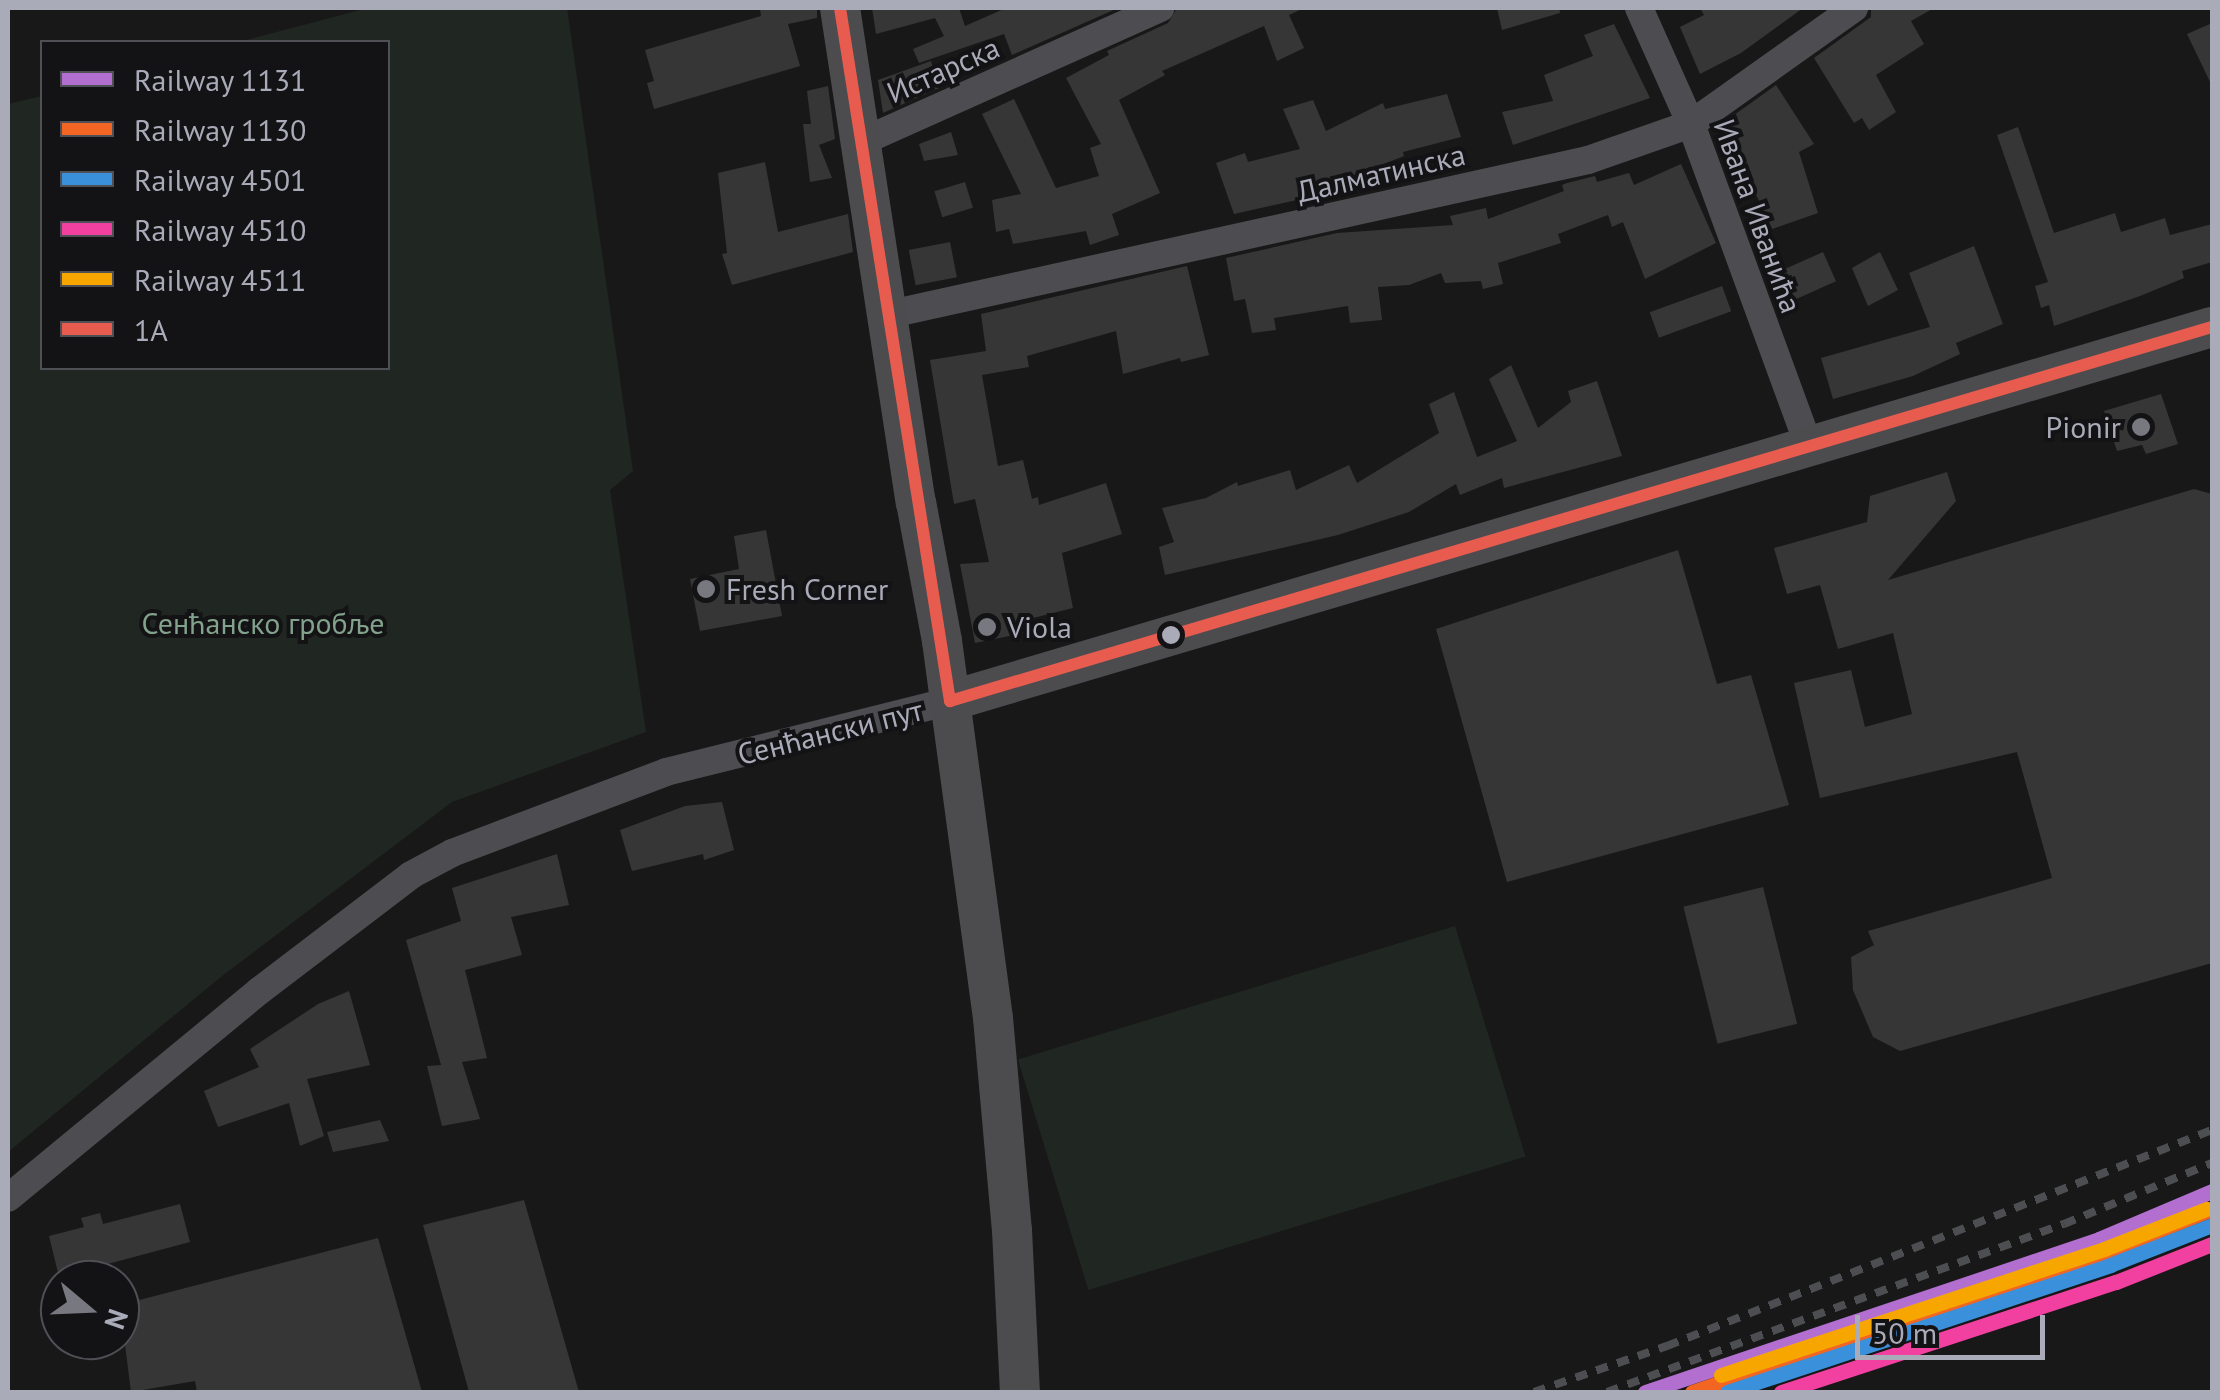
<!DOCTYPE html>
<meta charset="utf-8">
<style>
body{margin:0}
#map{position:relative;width:2220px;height:1400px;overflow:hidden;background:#181818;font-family:"PT Sans",sans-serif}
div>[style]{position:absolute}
.green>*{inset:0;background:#202722;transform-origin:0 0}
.building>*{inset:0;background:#363637;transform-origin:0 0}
.street>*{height:28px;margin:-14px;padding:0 14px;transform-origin:14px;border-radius:14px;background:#4d4d51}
.secondary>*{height:40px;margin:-20px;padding:0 20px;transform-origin:20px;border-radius:20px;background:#4c4c4f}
.rail>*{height:8px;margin-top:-4px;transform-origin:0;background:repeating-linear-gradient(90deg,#4d4e51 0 12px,transparent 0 22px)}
.bus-1>*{height:12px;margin:-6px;padding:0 6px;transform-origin:6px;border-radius:6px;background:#e85c50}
.rail-1>*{height:15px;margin:-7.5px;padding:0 7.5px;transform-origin:7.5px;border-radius:7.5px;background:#b36fd0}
.rail-2>*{height:15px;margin:-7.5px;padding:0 7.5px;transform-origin:7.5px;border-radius:7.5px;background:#f26522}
.rail-3>*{height:15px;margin:-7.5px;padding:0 7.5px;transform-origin:7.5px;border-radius:7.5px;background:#3a90db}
.rail-4>*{height:15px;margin:-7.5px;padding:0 7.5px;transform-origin:7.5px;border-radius:7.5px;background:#f240a1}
.rail-5>*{height:15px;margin:-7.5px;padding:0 7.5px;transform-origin:7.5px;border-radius:7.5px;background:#f7a600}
.dots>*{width:28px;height:28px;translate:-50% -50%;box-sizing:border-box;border:5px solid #131214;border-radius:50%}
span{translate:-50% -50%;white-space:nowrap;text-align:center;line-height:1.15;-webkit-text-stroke:8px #131214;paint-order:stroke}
.street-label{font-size:30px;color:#aaabb8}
.poi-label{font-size:30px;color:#aaabb8}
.right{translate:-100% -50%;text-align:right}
.left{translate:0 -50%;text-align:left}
.park-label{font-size:30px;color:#82a28c}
.frame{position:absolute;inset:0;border:10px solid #aaabb8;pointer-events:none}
.legend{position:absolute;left:40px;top:40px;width:350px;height:330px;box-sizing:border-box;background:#131214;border:2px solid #4f4f56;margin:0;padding:12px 18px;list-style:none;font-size:30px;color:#aaabb8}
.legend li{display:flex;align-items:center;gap:20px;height:50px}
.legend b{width:50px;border:2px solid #4f4f56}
.north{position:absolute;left:40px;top:1260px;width:100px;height:100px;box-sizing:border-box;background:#131214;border:2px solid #4f4f56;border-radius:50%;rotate:109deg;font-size:28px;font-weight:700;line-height:40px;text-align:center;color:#aaabb8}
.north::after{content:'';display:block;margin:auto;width:35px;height:45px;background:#777880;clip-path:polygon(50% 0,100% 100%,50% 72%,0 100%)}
.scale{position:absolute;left:1855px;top:1315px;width:190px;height:45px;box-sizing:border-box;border:5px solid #aaabb8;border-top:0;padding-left:12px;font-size:30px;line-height:35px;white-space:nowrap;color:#aaabb8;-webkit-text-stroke:8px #131214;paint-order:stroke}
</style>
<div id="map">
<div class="green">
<div style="clip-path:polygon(368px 8px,567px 8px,633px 471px,610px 490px,646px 732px,452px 802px,222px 976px,8px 1152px,8px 104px,42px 96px,42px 368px,388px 368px,388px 42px,239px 42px)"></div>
<div style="left:1455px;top:926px;width:241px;height:457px;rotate:73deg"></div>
</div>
<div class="building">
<div style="clip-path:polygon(760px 8px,817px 8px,817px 18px,788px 24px,800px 66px,654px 109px,647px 83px,654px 81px,645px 50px,761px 16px)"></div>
<div style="clip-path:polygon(872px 8px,959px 8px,965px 26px,1006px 8px,1118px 8px,1012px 55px,1004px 34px,919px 63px,913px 49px,944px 36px,935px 18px,876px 34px)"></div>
<div style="clip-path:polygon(1177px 8px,1304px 8px,1289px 15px,1304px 48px,1277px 61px,1264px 26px,1162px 71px,1165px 75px,1119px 100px,1160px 193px,1112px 214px,1119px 235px,1090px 245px,1086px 231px,1013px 244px,1009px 229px,996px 232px,992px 200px,1021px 194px,982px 114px,1014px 99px,1056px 188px,1099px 176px,1090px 148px,1101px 144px,1066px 78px,1109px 55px,1107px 51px,1168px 23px)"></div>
<div style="clip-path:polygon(1497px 8px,1559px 8px,1560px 13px,1502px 30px)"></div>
<div style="clip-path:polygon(1700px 8px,1803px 8px,1741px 53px,1700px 74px,1680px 27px,1704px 15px)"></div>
<div style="clip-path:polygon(1871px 8px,1934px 8px,1911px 21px,1924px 44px,1876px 75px,1896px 112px,1869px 130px,1862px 118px,1854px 123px,1814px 58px,1871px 17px)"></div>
<div style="clip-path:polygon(2212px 23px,2212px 86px,2187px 34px)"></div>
<div style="clip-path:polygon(1614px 24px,1650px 98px,1513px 145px,1502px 112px,1553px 101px,1544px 75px,1593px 56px,1584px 35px)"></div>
<div style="clip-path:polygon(931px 61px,939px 88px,883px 113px,878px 80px)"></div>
<div style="clip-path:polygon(1776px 85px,1814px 144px,1799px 152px,1818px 213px,1772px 229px,1723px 123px)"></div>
<div style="clip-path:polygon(828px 86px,835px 139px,819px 145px,832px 178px,810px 182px,803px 124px,811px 124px,807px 91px)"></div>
<div style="clip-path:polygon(1447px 94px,1461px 137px,1403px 152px,1404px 156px,1346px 179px,1350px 188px,1234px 214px,1216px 163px,1245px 153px,1248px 162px,1300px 149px,1283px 109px,1313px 100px,1326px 131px,1383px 103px,1385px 109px)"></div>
<div style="clip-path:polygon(2018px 127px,2054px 233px,2115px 213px,2121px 232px,2165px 218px,2170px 235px,2212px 224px,2212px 262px,2182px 271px,2184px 278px,2140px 296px,2054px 326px,2049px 305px,2041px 308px,2035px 286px,2048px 282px,1997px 135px)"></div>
<div style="clip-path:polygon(951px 132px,958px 155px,924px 161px,919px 144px)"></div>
<div style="clip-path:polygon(765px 162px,778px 232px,848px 214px,853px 252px,732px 285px,722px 254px,727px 253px,718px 173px)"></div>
<div style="clip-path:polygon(1681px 164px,1716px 243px,1645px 279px,1623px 222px,1612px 227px,1608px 215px,1558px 234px,1561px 243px,1498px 263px,1503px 284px,1483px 289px,1481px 281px,1445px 283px,1441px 273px,1409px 285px,1378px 287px,1382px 320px,1350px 323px,1348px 306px,1274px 318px,1276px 330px,1252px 333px,1245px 299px,1234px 301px,1226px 258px,1337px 233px,1453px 225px,1450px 216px,1486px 208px,1488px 219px,1564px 191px,1562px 185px,1567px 183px,1595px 176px,1597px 182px,1629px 173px,1634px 185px)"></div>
<div style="left:965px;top:182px;width:27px;height:32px;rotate:73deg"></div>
<div style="left:950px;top:242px;width:36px;height:42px;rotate:79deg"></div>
<div style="clip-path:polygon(1974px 246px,2003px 324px,1956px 343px,1960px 354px,1913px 376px,1833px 399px,1821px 358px,1930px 327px,1909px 273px)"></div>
<div style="left:1823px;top:252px;width:32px;height:49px;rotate:66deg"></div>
<div style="clip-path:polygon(1880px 252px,1898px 290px,1868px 306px,1852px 268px)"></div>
<div style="clip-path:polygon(1187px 266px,1209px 355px,1181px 362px,1180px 358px,1123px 374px,1116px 331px,1027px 356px,1029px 367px,982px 375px,998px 466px,1023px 460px,1032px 499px,1038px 497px,1039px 505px,1106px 483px,1122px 534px,1062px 553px,1073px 608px,1029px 619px,1034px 631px,975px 643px,960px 564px,989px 562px,975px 499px,954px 504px,930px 360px,986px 351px,981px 314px)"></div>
<div style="left:1722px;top:286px;width:27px;height:77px;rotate:70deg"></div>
<div style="clip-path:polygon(1511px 365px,1538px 428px,1571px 402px,1568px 391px,1597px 381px,1622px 456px,1504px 488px,1502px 478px,1460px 495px,1456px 484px,1409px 512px,1338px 535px,1165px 575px,1159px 547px,1174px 542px,1162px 508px,1206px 498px,1237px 482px,1238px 486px,1290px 470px,1296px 490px,1349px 465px,1357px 483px,1439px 433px,1429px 404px,1454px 392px,1477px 457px,1517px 441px,1489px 379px)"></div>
<div style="clip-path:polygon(2161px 394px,2178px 444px,2146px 454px,2142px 445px,2117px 451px,2104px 411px)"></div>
<div style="clip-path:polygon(1947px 472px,1956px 501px,1888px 580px,2194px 489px,2212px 494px,2212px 963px,1900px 1051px,1873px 1037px,1853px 990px,1851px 957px,1874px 945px,1868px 931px,2052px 878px,2017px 752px,1820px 798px,1794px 683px,1851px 670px,1865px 727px,1912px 714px,1893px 633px,1838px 649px,1820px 585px,1787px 594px,1774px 548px,1867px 522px,1870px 496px)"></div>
<div style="clip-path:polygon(766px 530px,782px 616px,700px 631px,690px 579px,739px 569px,734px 536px)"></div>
<div style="clip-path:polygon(1678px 550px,1717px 684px,1751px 675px,1789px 805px,1507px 882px,1436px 629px)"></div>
<div style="clip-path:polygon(722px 802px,734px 850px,704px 860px,703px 854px,632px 871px,620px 830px,685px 806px)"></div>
<div style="clip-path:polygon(557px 854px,569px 905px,511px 917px,522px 955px,465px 970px,487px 1058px,462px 1062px,480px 1119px,442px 1126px,427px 1066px,441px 1065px,406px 940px,461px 921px,452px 888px)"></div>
<div style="left:1763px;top:887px;width:141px;height:82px;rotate:76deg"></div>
<div style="clip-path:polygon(349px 991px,370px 1065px,307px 1079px,324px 1136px,300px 1146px,289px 1103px,218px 1127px,204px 1091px,259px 1067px,250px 1049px,318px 1004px)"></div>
<div style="clip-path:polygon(380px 1120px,389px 1141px,333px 1152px,327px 1132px)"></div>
<div style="clip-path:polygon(524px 1200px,579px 1392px,469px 1392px,423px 1225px)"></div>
<div style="clip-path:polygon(180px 1204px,190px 1242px,59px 1277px,49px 1236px,84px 1227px,81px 1218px,100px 1213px,103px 1224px)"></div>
<div style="clip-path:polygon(378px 1238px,422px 1392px,197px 1392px,195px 1381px,131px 1392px,120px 1305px)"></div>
</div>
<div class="street">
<div style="left:1639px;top:8px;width:127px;rotate:65.9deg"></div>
<div style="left:1691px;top:124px;width:346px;rotate:69.9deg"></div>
<div style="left:861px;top:142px;width:328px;rotate:-24.1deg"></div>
<div style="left:886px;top:315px;width:719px;rotate:-12.45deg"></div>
<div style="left:1588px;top:160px;width:109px;rotate:-19.3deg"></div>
<div style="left:1691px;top:124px;width:200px;rotate:-35.4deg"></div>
<div style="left:8px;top:1198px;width:325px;rotate:-39.5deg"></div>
<div style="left:259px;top:991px;width:191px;rotate:-37.3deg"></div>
<div style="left:411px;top:875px;width:47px;rotate:-28.2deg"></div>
<div style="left:452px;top:853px;width:229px;rotate:-20.7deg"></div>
<div style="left:666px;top:772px;width:293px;rotate:-14deg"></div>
</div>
<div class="secondary">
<div style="left:840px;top:8px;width:500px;rotate:81.3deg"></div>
<div style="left:916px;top:502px;width:141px;rotate:79.4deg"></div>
<div style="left:942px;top:641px;width:380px;rotate:82.3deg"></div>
<div style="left:993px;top:1018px;width:213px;rotate:84.9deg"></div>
<div style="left:1012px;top:1230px;width:162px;rotate:87.2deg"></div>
<div style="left:950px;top:701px;width:1316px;rotate:-16.51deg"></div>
</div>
<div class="rail">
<div style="left:1534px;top:1392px;width:141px;rotate:-19.1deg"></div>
<div style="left:1667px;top:1346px;width:586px;rotate:-21.62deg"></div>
<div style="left:1607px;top:1392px;width:487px;rotate:-20.2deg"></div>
<div style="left:2064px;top:1224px;width:160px;rotate:-22.4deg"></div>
</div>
<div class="bus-1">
<div style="left:840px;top:8px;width:702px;rotate:80.98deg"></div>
<div style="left:950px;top:701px;width:1316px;rotate:-16.51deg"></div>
</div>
<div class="rail-1">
<div style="left:1645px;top:1392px;width:479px;rotate:-18.6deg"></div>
<div style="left:2099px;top:1239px;width:123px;rotate:-23deg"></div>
</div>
<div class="rail-2">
<div style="left:1692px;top:1392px;width:434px;rotate:-18.7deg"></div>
<div style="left:2103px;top:1253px;width:118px;rotate:-22deg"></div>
</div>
<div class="rail-3">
<div style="left:1727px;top:1392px;width:404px;rotate:-18.3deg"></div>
<div style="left:2110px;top:1265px;width:110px;rotate:-21.4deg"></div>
</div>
<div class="rail-4">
<div style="left:1781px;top:1392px;width:353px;rotate:-18.2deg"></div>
<div style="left:2116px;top:1282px;width:103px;rotate:-21.6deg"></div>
</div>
<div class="rail-5">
<div style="left:1721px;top:1375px;width:403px;rotate:-18.2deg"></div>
<div style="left:2104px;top:1249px;width:110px;rotate:-21.4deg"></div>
</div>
<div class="dots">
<div style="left:2141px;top:427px;background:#777880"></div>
<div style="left:706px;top:589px;background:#777880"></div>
<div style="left:987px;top:627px;background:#777880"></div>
<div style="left:1171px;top:635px;background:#aaabb8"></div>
</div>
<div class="street-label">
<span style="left:943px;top:70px;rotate:-24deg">Истарска</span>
<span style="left:1381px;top:173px;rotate:-13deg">Далматинска</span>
<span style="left:1758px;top:216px;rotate:70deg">Ивана Иванића</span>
<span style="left:830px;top:732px;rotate:-14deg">Сенћански пут</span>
</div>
<div class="poi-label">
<span class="right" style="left:2121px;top:427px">Pionir</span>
<span class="left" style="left:726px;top:589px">Fresh Corner</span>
<span class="left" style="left:1007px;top:627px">Viola</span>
</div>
<div class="park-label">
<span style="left:263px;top:623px">Сенћанско гробље</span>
</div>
<div class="frame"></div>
<ul class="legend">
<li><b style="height:12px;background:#b36fd0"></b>Railway 1131</li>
<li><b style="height:12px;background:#f26522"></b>Railway 1130</li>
<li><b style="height:12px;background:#3a90db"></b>Railway 4501</li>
<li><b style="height:12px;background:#f240a1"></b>Railway 4510</li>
<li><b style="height:12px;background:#f7a600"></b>Railway 4511</li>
<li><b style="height:12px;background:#e85c50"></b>1A</li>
</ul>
<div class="north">N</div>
<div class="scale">50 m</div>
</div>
